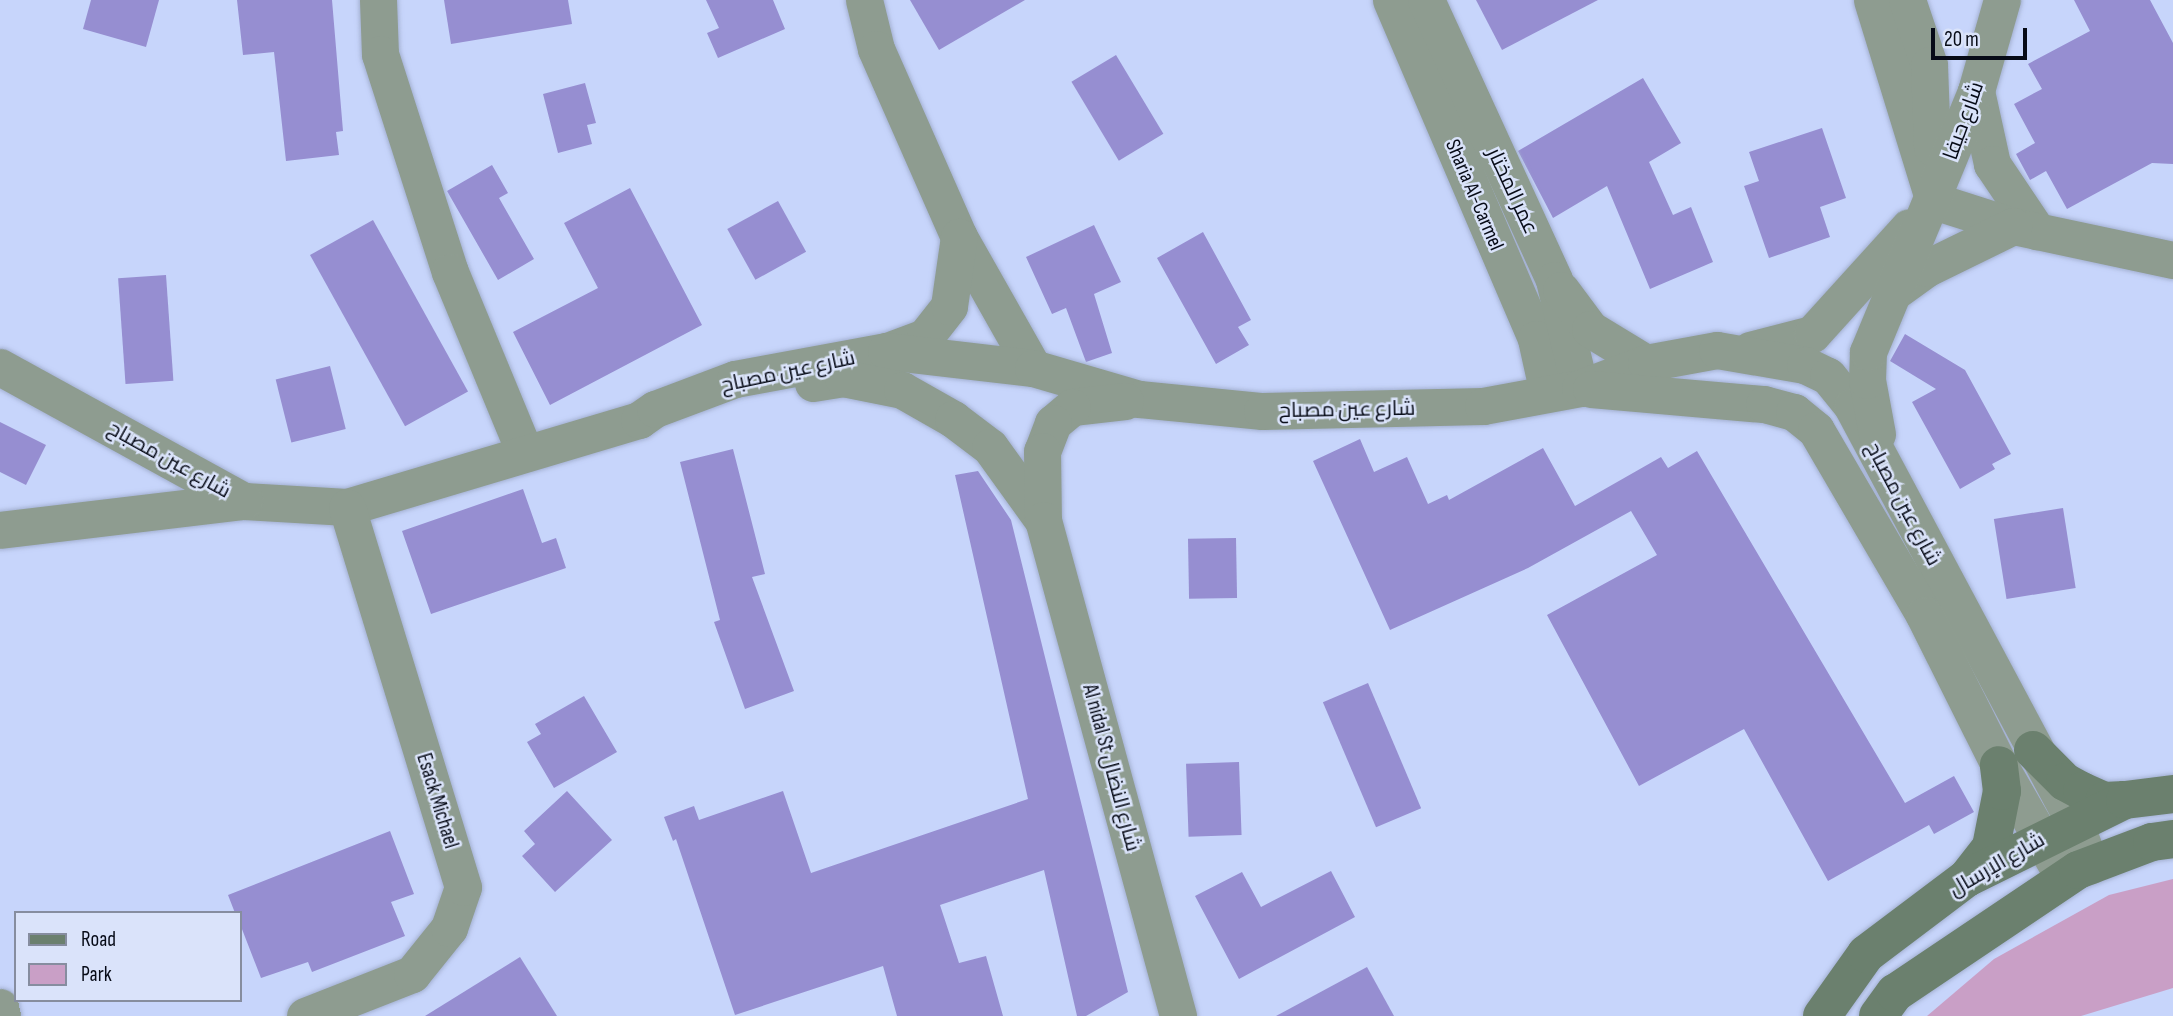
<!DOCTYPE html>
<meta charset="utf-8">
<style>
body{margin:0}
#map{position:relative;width:2173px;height:1016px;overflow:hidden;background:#c7d5fb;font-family:"Sofia Sans Condensed",Cairo,sans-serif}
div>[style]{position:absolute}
.green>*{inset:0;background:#c99fc6}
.building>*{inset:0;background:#968ed1;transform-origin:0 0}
.roads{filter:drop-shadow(0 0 2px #a4b1d2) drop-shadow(0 0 2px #a4b1d2)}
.street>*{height:37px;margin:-18.5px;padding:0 18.5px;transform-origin:18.5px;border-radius:18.5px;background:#8e9c90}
.secondary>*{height:38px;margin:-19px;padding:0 19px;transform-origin:19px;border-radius:19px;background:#6b806e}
span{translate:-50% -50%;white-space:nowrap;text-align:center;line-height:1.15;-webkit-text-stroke:5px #dae3fa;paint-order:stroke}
.street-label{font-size:21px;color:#070b17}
.legend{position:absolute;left:14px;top:911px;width:228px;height:91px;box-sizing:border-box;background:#dae3fa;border:2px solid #868d9f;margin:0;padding:9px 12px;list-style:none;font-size:21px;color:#070b17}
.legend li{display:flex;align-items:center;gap:14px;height:35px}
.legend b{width:35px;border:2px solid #868d9f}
.scale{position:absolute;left:1931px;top:28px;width:96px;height:32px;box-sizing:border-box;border:4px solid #070b17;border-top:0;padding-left:9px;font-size:21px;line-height:24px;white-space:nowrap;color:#070b17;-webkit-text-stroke:5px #dae3fa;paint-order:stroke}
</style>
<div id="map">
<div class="green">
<div style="clip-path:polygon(2173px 879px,2173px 988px,2081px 1016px,1927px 1016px,1994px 959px,2109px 895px)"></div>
</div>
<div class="building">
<div style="clip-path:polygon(91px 0,159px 0,146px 47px,83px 29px)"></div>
<div style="clip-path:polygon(237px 0,332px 0,343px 131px,336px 132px,339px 155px,286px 161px,274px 52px,243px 55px)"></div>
<div style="clip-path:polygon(444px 0,568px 0,572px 24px,451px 44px)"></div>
<div style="clip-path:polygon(706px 0,773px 0,785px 29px,718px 58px,707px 33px,719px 28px)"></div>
<div style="clip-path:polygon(910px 0,1025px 0,939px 50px)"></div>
<div style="clip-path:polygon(1476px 0,1598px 0,1502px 50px)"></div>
<div style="clip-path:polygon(2074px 0,2150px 0,2173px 43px,2173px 164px,2152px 163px,2067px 209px,2046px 171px,2030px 180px,2016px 154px,2035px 143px,2014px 104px,2042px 89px,2028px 64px,2090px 31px)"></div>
<div style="left:1116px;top:55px;width:92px;height:52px;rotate:59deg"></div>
<div style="clip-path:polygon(1643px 78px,1681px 143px,1649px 162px,1673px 215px,1691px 207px,1713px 262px,1650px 289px,1607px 186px,1553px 218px,1518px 151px)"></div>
<div style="clip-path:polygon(585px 83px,596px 123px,587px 125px,592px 144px,558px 153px,543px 94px)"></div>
<div style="clip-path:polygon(1822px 128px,1846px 198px,1820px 207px,1830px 237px,1769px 258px,1744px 186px,1759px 181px,1749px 152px)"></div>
<div style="clip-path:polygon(492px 165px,508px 193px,499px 198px,534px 259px,498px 280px,447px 191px)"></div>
<div style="clip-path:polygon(630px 188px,702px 325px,550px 405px,513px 332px,598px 288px,564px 223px)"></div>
<div style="left:778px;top:201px;width:58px;height:58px;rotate:61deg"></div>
<div style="left:373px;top:220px;width:196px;height:72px;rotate:61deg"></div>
<div style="clip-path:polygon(1094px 225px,1121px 282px,1094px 294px,1112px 353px,1086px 362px,1066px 308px,1052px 314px,1026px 257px)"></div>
<div style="clip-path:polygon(1203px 232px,1251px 320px,1238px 327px,1249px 345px,1216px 364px,1157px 258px)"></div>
<div style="left:166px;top:275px;width:106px;height:48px;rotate:86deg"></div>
<div style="clip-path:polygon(1905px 334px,1965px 370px,2011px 454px,1992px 464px,1995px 469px,1960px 489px,1912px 402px,1936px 389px,1890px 361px)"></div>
<div style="left:330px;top:366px;width:65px;height:56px;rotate:76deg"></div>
<div style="clip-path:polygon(0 422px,46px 445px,26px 485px,0 472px)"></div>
<div style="clip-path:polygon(1360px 439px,1374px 472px,1407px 457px,1428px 504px,1447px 495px,1449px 500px,1543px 448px,1575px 506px,1661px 457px,1668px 468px,1697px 451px,1905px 803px,1954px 776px,1974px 812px,1934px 834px,1929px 825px,1828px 881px,1744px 729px,1639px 786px,1547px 615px,1657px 555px,1631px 511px,1528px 568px,1390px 630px,1313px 461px)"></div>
<div style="clip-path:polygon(733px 449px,765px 574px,752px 577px,794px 691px,745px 709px,714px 622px,720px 620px,680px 462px)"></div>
<div style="clip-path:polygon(978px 471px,1011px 520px,1128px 992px,1086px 1016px,1077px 1016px,1044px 870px,940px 905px,959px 963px,986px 956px,1003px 1016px,897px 1016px,883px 966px,735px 1015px,676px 839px,673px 841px,664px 817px,694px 806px,699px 820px,783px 791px,811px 873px,1028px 799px,955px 475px)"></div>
<div style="clip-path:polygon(523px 489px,542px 543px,556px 538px,566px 568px,431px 614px,402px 531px)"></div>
<div style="left:2063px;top:508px;width:81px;height:70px;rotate:81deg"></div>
<div style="left:1236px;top:538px;width:60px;height:48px;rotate:89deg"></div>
<div style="left:1368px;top:683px;width:136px;height:49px;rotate:67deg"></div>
<div style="clip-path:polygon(584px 696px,617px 752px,554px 788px,527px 742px,541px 734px,535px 724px)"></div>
<div style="left:1239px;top:762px;width:73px;height:53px;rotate:88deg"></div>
<div style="clip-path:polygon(567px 791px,612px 840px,555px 892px,522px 856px,535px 844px,524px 831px)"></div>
<div style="clip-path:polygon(390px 831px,414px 894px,391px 902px,405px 936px,312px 972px,308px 962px,261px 978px,240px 924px,240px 913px,235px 913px,228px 895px)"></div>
<div style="clip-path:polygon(1331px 871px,1355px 917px,1239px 979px,1195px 896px,1242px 872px,1261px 907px)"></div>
<div style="clip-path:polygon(520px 957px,557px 1016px,425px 1016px)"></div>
<div style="clip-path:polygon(1367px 967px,1394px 1016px,1276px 1016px)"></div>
</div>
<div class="roads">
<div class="street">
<div style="left:378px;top:0;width:54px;rotate:87.9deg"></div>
<div style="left:380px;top:54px;width:229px;rotate:72.2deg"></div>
<div style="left:450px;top:272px;width:194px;rotate:67.5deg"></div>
<div style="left:864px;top:0;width:50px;rotate:76.2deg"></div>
<div style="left:876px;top:49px;width:206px;rotate:66.2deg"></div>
<div style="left:959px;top:237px;width:150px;rotate:60.5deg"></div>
<div style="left:1391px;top:0;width:369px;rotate:66.8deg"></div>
<div style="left:1536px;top:339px;width:55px;rotate:77.5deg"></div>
<div style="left:1426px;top:0;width:308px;rotate:65.4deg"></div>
<div style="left:1554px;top:280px;width:111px;rotate:76.5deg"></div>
<div style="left:1872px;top:0;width:210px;rotate:72.9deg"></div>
<div style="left:1907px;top:0;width:69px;rotate:71.3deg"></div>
<div style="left:1929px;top:65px;width:82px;rotate:87.9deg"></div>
<div style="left:1976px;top:91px;width:75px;rotate:77.6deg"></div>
<div style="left:1992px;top:164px;width:81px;rotate:56.1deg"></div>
<div style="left:1934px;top:201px;width:83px;rotate:17.6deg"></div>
<div style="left:2013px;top:226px;width:164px;rotate:12deg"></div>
<div style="left:1561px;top:290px;width:49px;rotate:53.4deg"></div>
<div style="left:1590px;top:329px;width:66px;rotate:31.3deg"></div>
<div style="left:1891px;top:294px;width:44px;rotate:-35.8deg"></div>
<div style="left:1927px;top:268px;width:96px;rotate:-26deg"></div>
<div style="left:1750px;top:350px;width:64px;rotate:-14.5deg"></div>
<div style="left:1812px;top:334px;width:144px;rotate:-47.8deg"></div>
<div style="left:887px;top:351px;width:40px;rotate:-20.2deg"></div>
<div style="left:925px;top:337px;width:39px;rotate:-52deg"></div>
<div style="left:949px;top:306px;width:70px;rotate:-81.8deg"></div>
<div style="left:0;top:367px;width:278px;rotate:28.8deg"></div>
<div style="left:244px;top:501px;width:103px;rotate:3.3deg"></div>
<div style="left:347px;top:507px;width:305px;rotate:-16.6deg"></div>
<div style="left:639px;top:420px;width:19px;rotate:-35deg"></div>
<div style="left:655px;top:409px;width:85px;rotate:-20.6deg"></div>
<div style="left:735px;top:379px;width:154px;rotate:-10.5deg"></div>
<div style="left:886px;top:351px;width:148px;rotate:6.6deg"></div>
<div style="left:1033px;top:368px;width:110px;rotate:16.3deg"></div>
<div style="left:1139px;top:399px;width:124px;rotate:5.6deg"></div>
<div style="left:1262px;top:411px;width:221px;rotate:-1.3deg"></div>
<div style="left:1483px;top:406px;width:99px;rotate:-10.5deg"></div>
<div style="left:1580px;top:388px;width:71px;rotate:-20.7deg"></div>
<div style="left:1646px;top:363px;width:72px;rotate:-10.4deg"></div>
<div style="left:1717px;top:350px;width:89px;rotate:9.7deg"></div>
<div style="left:1805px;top:365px;width:25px;rotate:26deg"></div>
<div style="left:1828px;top:376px;width:38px;rotate:51deg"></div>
<div style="left:1852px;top:406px;width:473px;rotate:61.9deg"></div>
<div style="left:2075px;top:823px;width:45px;rotate:70.3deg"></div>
<div style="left:813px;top:383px;width:30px;rotate:-9deg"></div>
<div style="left:843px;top:378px;width:60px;rotate:11.5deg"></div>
<div style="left:902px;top:390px;width:59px;rotate:29.6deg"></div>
<div style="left:953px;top:419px;width:46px;rotate:37.1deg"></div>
<div style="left:990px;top:447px;width:89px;rotate:54.2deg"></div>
<div style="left:1591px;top:389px;width:174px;rotate:5deg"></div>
<div style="left:1764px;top:404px;width:31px;rotate:15deg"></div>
<div style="left:1794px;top:412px;width:28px;rotate:39deg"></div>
<div style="left:1816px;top:430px;width:214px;rotate:59.7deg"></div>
<div style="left:1924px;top:615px;width:168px;rotate:63.4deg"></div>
<div style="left:1999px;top:765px;width:130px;rotate:60.1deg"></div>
<div style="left:1125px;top:401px;width:53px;rotate:173.5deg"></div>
<div style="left:1072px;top:407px;width:25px;rotate:140deg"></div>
<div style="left:1053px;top:423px;width:30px;rotate:111deg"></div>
<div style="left:1042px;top:451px;width:69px;rotate:89.2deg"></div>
<div style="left:1043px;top:520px;width:514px;rotate:74.77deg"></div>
<div style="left:1877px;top:434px;width:55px;rotate:-100.5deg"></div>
<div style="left:1867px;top:380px;width:28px;rotate:-88deg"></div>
<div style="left:1868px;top:352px;width:282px;rotate:-67.5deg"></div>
<div style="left:1976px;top:91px;width:95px;rotate:-74.1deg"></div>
<div style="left:0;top:530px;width:246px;rotate:-6.8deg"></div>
<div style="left:0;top:1007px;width:9px;rotate:77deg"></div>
<div style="left:305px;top:1016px;width:115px;rotate:-21.4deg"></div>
<div style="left:412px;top:974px;width:59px;rotate:-51.2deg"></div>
<div style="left:449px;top:928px;width:43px;rotate:-71.1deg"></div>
<div style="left:463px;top:887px;width:397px;rotate:-107deg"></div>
</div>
<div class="secondary">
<div style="left:2033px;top:750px;width:45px;rotate:45deg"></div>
<div style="left:2065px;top:782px;width:19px;rotate:28deg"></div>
<div style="left:2082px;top:791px;width:24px;rotate:24deg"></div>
<div style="left:2104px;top:801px;width:21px;rotate:-3deg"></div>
<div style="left:1967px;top:878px;width:39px;rotate:-52deg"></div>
<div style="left:1991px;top:847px;width:57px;rotate:-78.9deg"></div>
<div style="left:2002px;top:791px;width:26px;rotate:-97deg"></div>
<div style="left:1822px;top:1016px;width:76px;rotate:-54.6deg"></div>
<div style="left:1866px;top:954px;width:126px;rotate:-37deg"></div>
<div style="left:1967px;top:878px;width:176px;rotate:-26.3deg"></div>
<div style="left:2125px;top:800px;width:48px;rotate:-7.1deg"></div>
<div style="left:1878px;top:1016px;width:29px;rotate:-54deg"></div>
<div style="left:1895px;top:993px;width:220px;rotate:-33.9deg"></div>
<div style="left:2078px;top:870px;width:79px;rotate:-20.7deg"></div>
<div style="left:2152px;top:842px;width:21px;rotate:-8deg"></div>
</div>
</div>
<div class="street-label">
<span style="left:1964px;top:121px;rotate:-70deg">شارع حيفا</span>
<span style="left:1512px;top:191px;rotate:65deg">عمر المختار</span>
<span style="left:1474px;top:195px;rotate:67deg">Sharia Al-Carmel</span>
<span style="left:788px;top:372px;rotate:-12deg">شارع عين مصباح</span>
<span style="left:1347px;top:410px;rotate:-1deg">شارع عين مصباح</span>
<span style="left:169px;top:460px;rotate:29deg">شارع عين مصباح</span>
<span style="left:1903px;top:504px;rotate:62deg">شارع عين مصباح</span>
<span style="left:1111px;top:768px;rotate:75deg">Al nidal St شارع النضال</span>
<span style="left:437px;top:801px;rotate:73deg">Esack Michael</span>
<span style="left:1997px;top:865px;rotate:-30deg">شارع الإرسال</span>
</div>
<ul class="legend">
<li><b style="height:9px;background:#6b806e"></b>Road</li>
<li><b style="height:19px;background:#c99fc6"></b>Park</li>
</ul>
<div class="scale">20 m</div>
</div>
